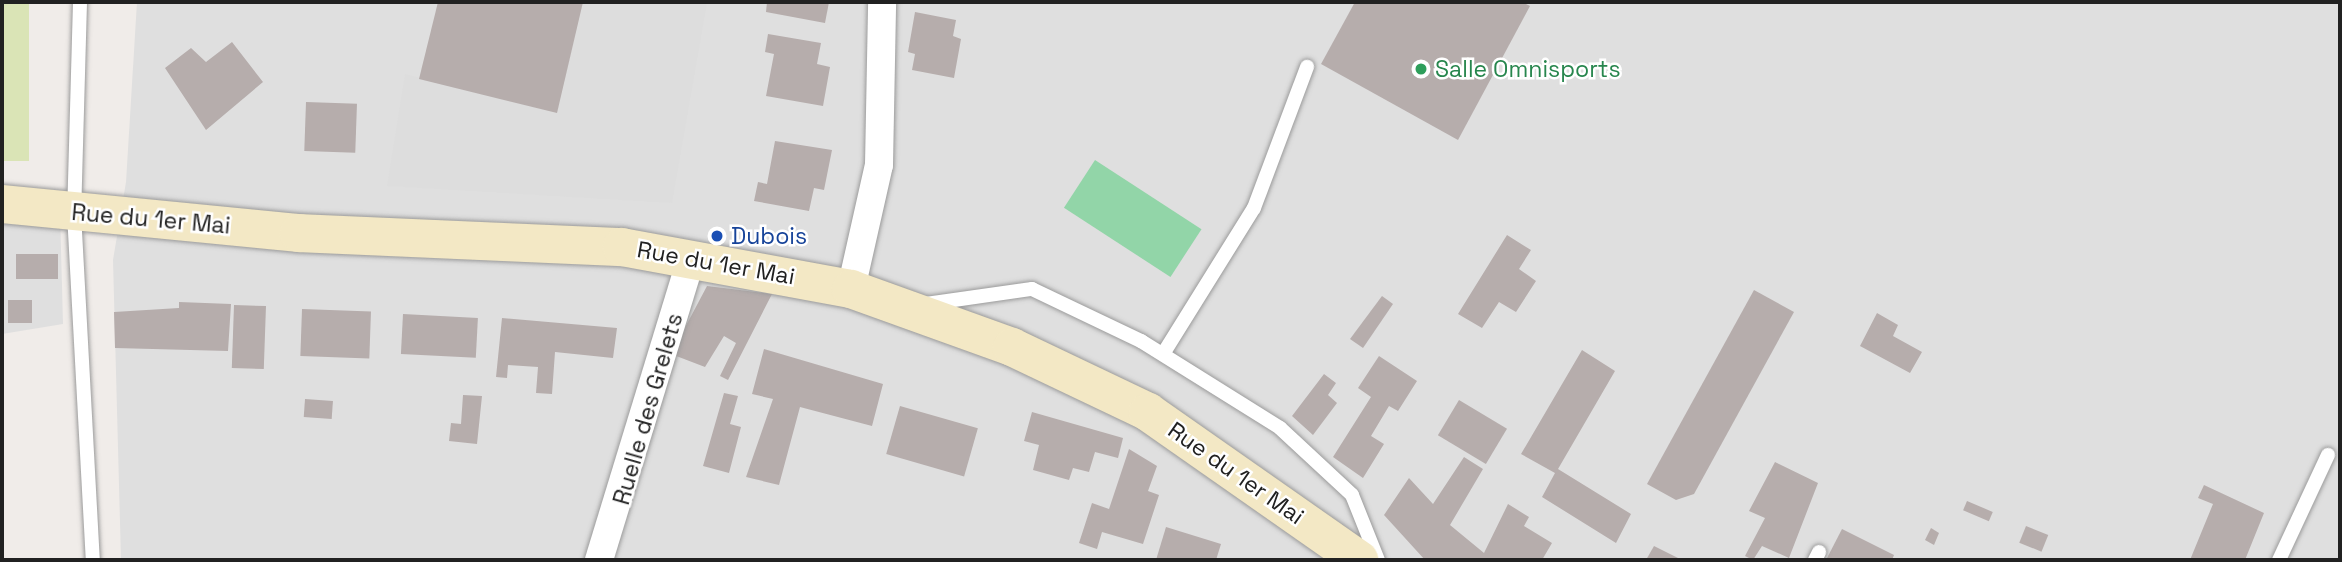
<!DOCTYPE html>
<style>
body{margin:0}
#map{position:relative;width:2342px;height:562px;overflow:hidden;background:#f0ece9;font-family:"Space Grotesk",sans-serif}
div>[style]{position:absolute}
.residential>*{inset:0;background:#dfdfdf}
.grass>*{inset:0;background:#dae4b6;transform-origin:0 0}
.pitch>*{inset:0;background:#92d5a8;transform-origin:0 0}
.parking>*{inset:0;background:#ddd}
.building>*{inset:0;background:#b6adac;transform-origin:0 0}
.roads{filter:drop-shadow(0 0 2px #9b9b9b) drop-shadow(0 0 2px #9b9b9b)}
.lane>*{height:14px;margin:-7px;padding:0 7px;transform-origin:7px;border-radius:7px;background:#fff}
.street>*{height:28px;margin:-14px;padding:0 14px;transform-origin:14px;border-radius:14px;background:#fff}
.secondary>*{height:38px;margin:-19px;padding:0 19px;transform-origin:19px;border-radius:19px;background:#f3e8c5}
.dots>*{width:19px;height:19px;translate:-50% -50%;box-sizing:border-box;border:4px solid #fff;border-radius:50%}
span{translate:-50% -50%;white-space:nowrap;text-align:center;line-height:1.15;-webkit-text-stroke:5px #fff;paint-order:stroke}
.leisure-label{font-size:23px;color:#27864d}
.left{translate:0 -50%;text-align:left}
.street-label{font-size:23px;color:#212121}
.transit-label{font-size:23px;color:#164399}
.frame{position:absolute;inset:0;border:4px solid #212121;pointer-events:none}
</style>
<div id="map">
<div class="residential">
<div style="clip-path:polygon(137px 2px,2340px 2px,2340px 560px,121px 560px,113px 260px,126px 182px)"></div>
<div style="clip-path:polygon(2px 204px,60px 211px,63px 324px,2px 334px)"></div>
</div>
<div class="grass">
<div style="left:2px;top:2px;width:27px;height:159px"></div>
</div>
<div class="pitch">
<div style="left:1095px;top:160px;width:127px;height:57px;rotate:33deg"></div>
</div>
<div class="parking">
<div style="clip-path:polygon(583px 2px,707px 3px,672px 203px,387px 186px,405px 74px,556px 113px)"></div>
</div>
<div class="building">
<div style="clip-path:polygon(438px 2px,583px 2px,557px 113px,419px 79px)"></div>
<div style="clip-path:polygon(767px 2px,829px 2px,825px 23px,766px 12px)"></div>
<div style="clip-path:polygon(1355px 2px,1522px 2px,1530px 6px,1458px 140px,1321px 64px)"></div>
<div style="clip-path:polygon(915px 12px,956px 20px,953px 36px,961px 39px,954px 78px,912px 70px,915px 54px,908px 52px)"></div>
<div style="clip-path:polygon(768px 34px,821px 43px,817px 64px,830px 67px,823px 106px,766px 96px,774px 54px,765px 52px)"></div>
<div style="clip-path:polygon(232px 42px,263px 82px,206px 130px,165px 68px,191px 48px,206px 62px)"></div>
<div style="left:306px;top:102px;width:51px;height:49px;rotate:2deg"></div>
<div style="clip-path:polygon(775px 141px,832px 150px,824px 190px,814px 188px,809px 211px,754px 201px,758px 182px,767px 184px)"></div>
<div style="clip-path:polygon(1507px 235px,1531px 250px,1519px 269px,1536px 281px,1516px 312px,1499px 302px,1482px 328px,1458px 314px)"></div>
<div style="left:58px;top:254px;width:25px;height:42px;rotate:90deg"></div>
<div style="clip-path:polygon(707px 286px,772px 294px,728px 380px,720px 376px,736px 343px,724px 336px,705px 367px,671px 354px)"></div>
<div style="clip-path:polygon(1754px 290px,1794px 312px,1694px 494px,1676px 500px,1647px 484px)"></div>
<div style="clip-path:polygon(1382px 296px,1393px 304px,1363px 348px,1350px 339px)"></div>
<div style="left:8px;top:300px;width:24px;height:23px"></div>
<div style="clip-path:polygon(179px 302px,231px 304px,228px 351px,115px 348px,114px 312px,179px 308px)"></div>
<div style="left:234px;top:305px;width:32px;height:63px;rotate:2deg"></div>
<div style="left:302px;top:309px;width:69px;height:47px;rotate:2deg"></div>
<div style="clip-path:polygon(1877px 313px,1898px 325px,1893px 336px,1922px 352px,1910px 373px,1860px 346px)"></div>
<div style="left:403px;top:314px;width:75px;height:40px;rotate:3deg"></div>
<div style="clip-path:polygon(502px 318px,617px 328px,613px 358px,555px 352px,552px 394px,536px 393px,538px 367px,508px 365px,507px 378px,496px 377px)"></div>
<div style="clip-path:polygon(764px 349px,883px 384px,872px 426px,800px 407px,779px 485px,746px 477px,773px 399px,752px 394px)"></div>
<div style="clip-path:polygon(1582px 350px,1615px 371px,1558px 469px,1631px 514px,1616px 543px,1542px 497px,1555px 473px,1521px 454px)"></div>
<div style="clip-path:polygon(1379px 356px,1417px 381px,1398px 411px,1389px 406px,1371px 436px,1384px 444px,1363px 478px,1333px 457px,1371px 397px,1358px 388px)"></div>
<div style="clip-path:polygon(1324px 374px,1336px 383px,1328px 395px,1337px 403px,1313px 435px,1292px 416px)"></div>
<div style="clip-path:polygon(724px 393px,738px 396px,730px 424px,741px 427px,729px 473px,703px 466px)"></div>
<div style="clip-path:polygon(463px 395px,482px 396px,477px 444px,449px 441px,451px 423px,461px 424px)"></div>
<div style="left:305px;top:399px;width:28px;height:18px;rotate:4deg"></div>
<div style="left:1459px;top:400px;width:56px;height:41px;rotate:31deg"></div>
<div style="left:900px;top:406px;width:81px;height:50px;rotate:16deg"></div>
<div style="clip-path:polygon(1032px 412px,1123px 438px,1118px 458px,1095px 452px,1089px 472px,1073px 468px,1069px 480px,1033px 470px,1039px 445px,1024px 441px)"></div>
<div style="clip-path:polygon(1129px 449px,1157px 466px,1148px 491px,1159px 495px,1143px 544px,1102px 532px,1097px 549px,1079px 543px,1092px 503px,1109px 509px)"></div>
<div style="clip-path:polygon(1464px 457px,1483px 469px,1450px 525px,1484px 553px,1508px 504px,1529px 517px,1524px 526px,1552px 543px,1542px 560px,1425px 560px,1384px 515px,1409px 478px,1433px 504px)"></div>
<div style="clip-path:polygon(1775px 462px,1818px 483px,1789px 558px,1762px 546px,1753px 560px,1745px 556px,1765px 518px,1749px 511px)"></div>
<div style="clip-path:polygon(2204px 485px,2264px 513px,2245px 560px,2190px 560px,2213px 504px,2198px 498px)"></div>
<div style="left:1967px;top:501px;width:28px;height:10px;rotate:23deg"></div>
<div style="left:2026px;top:526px;width:24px;height:18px;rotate:22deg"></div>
<div style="clip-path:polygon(1166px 527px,1221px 544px,1216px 560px,1156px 560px)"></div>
<div style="clip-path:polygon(1931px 528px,1939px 533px,1934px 545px,1925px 540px)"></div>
<div style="clip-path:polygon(1842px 529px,1894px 555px,1892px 560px,1826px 560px)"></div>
<div style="clip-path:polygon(1654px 546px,1682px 560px,1646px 560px)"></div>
</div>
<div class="roads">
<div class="lane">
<div style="left:80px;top:2px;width:211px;rotate:91.6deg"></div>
<div style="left:74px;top:213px;width:348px;rotate:86.9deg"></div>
<div style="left:926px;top:304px;width:107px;rotate:-8.1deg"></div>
<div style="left:1032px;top:289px;width:121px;rotate:25.5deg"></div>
<div style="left:1141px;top:341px;width:164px;rotate:32deg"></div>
<div style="left:1280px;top:428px;width:98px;rotate:42.9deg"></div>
<div style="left:1352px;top:495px;width:70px;rotate:68.2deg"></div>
<div style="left:1163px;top:354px;width:172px;rotate:-58.1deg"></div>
<div style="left:1254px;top:208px;width:151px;rotate:-69.4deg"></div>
<div style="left:1815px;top:560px;width:9px;rotate:-63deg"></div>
<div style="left:2279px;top:560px;width:116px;rotate:-65deg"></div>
</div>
<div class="street">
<div style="left:851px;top:289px;width:127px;rotate:-77.3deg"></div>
<div style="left:879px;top:165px;width:163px;rotate:-88.9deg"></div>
<div style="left:599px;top:560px;width:318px;rotate:-73deg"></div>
</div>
<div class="secondary">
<div style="left:2px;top:204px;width:298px;rotate:5.6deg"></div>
<div style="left:299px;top:233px;width:323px;rotate:2.5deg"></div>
<div style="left:622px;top:247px;width:233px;rotate:10.4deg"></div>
<div style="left:851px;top:289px;width:171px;rotate:19.8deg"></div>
<div style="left:1012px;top:347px;width:151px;rotate:25.5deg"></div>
<div style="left:1148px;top:412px;width:258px;rotate:35deg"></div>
</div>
</div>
<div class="dots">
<div style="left:1421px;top:69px;background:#2e9e5b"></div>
<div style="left:717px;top:236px;background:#1a4fb4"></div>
</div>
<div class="leisure-label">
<span class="left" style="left:1435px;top:69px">Salle Omnisports</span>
</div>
<div class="street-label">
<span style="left:151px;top:219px;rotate:5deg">Rue du 1er Mai</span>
<span style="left:716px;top:263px;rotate:10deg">Rue du 1er Mai</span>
<span style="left:648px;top:409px;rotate:-74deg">Ruelle des Grelets</span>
<span style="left:1236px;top:473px;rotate:35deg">Rue du 1er Mai</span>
</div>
<div class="transit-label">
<span class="left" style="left:731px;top:236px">Dubois</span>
</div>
<div class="frame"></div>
</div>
